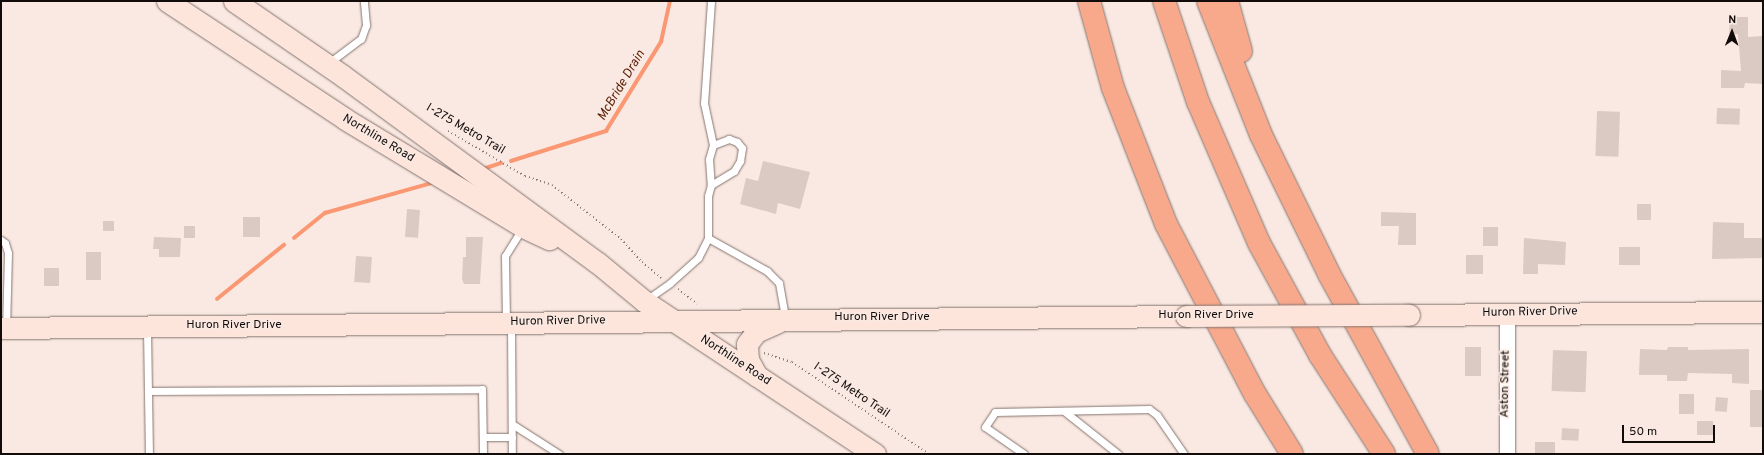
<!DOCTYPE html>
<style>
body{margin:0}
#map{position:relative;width:1764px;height:455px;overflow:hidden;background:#fae9e2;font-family:Overpass,sans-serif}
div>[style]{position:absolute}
.stream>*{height:3.5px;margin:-1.75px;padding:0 1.75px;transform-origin:1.75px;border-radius:1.75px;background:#fa9873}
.building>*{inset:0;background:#dbcac4;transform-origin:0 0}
.path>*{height:2px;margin-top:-1px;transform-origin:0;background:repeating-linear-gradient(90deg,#847975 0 1px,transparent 0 4px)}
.roads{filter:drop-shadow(0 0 1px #847570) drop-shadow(0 0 1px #847570)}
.lane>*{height:7px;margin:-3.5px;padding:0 3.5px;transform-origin:3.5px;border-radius:3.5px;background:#fff}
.street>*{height:15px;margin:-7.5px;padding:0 7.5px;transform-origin:7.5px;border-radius:7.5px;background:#fff}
.secondary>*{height:21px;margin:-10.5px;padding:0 10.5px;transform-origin:10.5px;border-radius:10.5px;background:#fde5dc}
.highway>*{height:22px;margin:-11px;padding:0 11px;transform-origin:11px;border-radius:11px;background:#f8a88b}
.bridges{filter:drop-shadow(0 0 1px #847570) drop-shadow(0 0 1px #847570)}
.secondary-bridge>*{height:21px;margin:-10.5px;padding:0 10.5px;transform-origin:10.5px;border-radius:10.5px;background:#fde5dc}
span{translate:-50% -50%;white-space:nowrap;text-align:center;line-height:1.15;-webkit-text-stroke:3px #fae9e2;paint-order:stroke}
.street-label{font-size:12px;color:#110c0a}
.water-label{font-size:13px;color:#5a1e04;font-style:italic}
.frame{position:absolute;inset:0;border:2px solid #110c0a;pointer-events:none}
.north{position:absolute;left:1712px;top:12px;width:40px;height:40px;-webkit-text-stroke:3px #fae9e2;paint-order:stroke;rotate:1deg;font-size:11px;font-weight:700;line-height:16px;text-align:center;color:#110c0a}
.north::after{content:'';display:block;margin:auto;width:14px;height:18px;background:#110c0a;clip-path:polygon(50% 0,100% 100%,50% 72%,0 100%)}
.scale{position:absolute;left:1622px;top:425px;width:93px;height:18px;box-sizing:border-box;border:2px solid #110c0a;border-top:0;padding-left:5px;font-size:12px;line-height:14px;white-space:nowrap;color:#110c0a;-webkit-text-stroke:3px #fae9e2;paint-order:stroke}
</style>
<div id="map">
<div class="stream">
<div style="left:511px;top:161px;width:100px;rotate:-17.5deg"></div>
<div style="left:606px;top:131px;width:105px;rotate:-58.3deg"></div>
<div style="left:661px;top:42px;width:42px;rotate:-77.6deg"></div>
<div style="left:483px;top:169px;width:19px;rotate:-18deg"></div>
<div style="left:294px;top:238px;width:40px;rotate:-39deg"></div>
<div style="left:325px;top:213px;width:111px;rotate:-15.7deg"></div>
<div style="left:217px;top:299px;width:86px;rotate:-38.9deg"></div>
</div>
<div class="building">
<div style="clip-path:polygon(1730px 17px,1748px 17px,1748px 37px,1763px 36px,1763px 84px,1745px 83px,1744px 88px,1721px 88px,1721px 70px,1741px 71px,1738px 34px,1729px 34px)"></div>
<div style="left:1717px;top:108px;width:23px;height:16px;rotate:2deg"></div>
<div style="left:1597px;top:111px;width:23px;height:45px;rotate:2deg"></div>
<div style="clip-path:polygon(763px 161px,810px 172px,800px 209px,778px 203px,776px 214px,740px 204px,746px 178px,758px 181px)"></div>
<div style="left:1637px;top:204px;width:14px;height:16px"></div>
<div style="left:407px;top:209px;width:13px;height:28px;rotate:4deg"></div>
<div style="clip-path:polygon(1381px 212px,1416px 213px,1416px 245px,1398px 245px,1399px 226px,1381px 226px)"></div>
<div style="left:243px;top:217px;width:17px;height:20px"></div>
<div style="left:103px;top:221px;width:11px;height:10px"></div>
<div style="clip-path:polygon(1713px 222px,1744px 223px,1744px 238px,1763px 238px,1763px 258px,1712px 259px)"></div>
<div style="left:184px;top:226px;width:11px;height:12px"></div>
<div style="left:1483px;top:227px;width:15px;height:19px"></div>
<div style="clip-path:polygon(154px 237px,181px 238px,180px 257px,159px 257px,159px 249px,153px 249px)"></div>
<div style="clip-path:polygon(466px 237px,483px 237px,480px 284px,464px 284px,462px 279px,463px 257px,466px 257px)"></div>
<div style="clip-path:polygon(1524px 238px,1566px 242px,1565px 265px,1538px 264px,1538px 274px,1523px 274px)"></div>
<div style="left:1619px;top:247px;width:21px;height:18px"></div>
<div style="left:86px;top:252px;width:15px;height:28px"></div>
<div style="left:1466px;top:255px;width:17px;height:19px"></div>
<div style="left:356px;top:256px;width:16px;height:26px;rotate:4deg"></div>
<div style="left:44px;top:268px;width:15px;height:18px"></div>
<div style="left:1465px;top:347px;width:16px;height:29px"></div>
<div style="clip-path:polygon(1668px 347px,1688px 347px,1688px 350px,1749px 349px,1749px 384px,1732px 383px,1732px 374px,1688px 373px,1687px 381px,1667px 381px,1667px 375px,1639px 375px,1640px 349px,1667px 350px)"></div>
<div style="left:1553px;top:350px;width:34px;height:41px;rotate:2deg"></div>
<div style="left:1750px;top:390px;width:13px;height:37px"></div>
<div style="left:1679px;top:394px;width:15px;height:20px"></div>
<div style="left:1716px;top:397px;width:12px;height:14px;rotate:5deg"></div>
<div style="left:1697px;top:421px;width:16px;height:14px"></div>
<div style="left:1562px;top:428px;width:17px;height:12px;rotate:3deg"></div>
<div style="left:1535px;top:442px;width:20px;height:12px"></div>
</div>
<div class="path">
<div style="left:448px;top:131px;width:89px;rotate:30.3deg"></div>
<div style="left:525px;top:176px;width:28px;rotate:18deg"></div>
<div style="left:552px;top:185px;width:88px;rotate:38deg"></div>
<div style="left:621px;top:239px;width:31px;rotate:48deg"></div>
<div style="left:642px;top:262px;width:25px;rotate:40deg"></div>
<div style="left:678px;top:289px;width:24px;rotate:38deg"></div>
<div style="left:764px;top:353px;width:29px;rotate:18deg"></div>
<div style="left:792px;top:362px;width:165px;rotate:33.9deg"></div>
</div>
<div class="roads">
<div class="lane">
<div style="left:711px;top:1px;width:102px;rotate:93.9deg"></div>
<div style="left:704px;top:103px;width:43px;rotate:77.9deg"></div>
<div style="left:338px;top:66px;width:8px;rotate:-120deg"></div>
<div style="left:334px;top:59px;width:34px;rotate:-37deg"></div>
<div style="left:361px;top:39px;width:15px;rotate:-70deg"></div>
<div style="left:366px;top:25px;width:24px;rotate:-95deg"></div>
<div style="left:708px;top:238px;width:68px;rotate:29.2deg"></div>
<div style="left:767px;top:271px;width:17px;rotate:45deg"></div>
<div style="left:779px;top:283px;width:36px;rotate:80deg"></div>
<div style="left:1px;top:240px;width:5px;rotate:37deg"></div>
<div style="left:5px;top:243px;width:10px;rotate:73deg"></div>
<div style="left:8px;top:253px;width:74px;rotate:91.5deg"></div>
<div style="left:646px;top:300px;width:29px;rotate:-35deg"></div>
<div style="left:670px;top:283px;width:38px;rotate:-42deg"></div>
<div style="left:698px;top:258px;width:22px;rotate:-63deg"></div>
<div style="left:708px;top:238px;width:42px;rotate:-90deg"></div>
<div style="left:708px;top:196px;width:11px;rotate:-75deg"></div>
<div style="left:711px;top:185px;width:27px;rotate:-31deg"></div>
<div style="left:734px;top:171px;width:12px;rotate:-59deg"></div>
<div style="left:740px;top:161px;width:13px;rotate:-81deg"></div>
<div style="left:742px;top:148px;width:8px;rotate:-130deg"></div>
<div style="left:737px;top:142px;width:9px;rotate:-159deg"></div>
<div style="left:729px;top:139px;width:17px;rotate:159deg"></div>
<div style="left:713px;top:145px;width:15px;rotate:106deg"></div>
<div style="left:709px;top:159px;width:26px;rotate:86deg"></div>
<div style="left:506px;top:321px;width:65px;rotate:-90.9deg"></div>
<div style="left:505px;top:256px;width:32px;rotate:-58deg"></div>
<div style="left:511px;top:325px;width:129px;rotate:89.6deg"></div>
<div style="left:147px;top:329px;width:125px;rotate:89.1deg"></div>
<div style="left:148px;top:391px;width:334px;rotate:-0.3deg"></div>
<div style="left:482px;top:389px;width:65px;rotate:89.1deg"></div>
<div style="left:1064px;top:411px;width:69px;rotate:38.5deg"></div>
<div style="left:512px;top:424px;width:56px;rotate:32.6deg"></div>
<div style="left:483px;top:437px;width:29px"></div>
<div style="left:1024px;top:454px;width:47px;rotate:-145.3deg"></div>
<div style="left:985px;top:427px;width:18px;rotate:-56deg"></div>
<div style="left:995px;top:412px;width:154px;rotate:-1.1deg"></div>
<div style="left:1149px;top:409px;width:10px;rotate:37deg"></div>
<div style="left:1157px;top:415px;width:47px;rotate:55.3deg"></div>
</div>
<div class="street">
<div style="left:1507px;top:454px;width:140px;rotate:-90deg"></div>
</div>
<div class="secondary">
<div style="left:167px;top:1px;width:214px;rotate:33.5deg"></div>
<div style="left:345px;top:119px;width:208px;rotate:31.2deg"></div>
<div style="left:523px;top:227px;width:29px;rotate:25deg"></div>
<div style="left:234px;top:1px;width:132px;rotate:34.5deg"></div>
<div style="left:343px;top:76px;width:316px;rotate:36.3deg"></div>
<div style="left:598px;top:263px;width:60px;rotate:39.6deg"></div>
<div style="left:644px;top:301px;width:277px;rotate:33.5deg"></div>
<div style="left:1409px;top:315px;width:354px;rotate:-0.5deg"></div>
<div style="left:1px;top:328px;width:1185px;rotate:-0.58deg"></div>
<div style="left:757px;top:376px;width:18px;rotate:-119deg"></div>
<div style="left:748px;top:360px;width:16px;rotate:-94deg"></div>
<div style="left:747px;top:344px;width:15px;rotate:-53deg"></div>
<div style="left:756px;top:332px;width:24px;rotate:-24deg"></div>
</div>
<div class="highway">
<div style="left:1089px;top:1px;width:90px;rotate:74.6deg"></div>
<div style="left:1113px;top:88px;width:146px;rotate:68.7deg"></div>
<div style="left:1166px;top:224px;width:192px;rotate:62.4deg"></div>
<div style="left:1255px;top:394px;width:70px;rotate:58.3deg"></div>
<div style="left:1164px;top:1px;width:107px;rotate:71.4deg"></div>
<div style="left:1198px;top:102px;width:154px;rotate:66.6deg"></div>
<div style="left:1259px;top:243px;width:128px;rotate:61.4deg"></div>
<div style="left:1320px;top:355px;width:118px;rotate:57.1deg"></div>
<div style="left:1208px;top:1px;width:144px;rotate:68.4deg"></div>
<div style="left:1261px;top:135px;width:155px;rotate:63.9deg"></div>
<div style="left:1329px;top:274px;width:205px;rotate:61.2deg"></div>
<div style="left:1227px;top:1px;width:52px;rotate:74.4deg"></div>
</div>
</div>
<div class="bridges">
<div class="secondary-bridge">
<div style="left:1186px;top:316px;width:223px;rotate:-0.3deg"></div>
</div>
</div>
<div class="street-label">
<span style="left:465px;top:130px;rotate:30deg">I-275 Metro Trail</span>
<span style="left:378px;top:139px;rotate:31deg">Northline Road</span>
<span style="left:1530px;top:313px;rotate:-1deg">Huron River Drive</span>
<span style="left:1206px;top:316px">Huron River Drive</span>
<span style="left:882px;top:318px">Huron River Drive</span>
<span style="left:558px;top:322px;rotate:-1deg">Huron River Drive</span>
<span style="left:234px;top:326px">Huron River Drive</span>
<span style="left:735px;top:361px;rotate:33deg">Northline Road</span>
<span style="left:1506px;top:384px;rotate:-89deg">Aston Street</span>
<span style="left:851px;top:391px;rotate:34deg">I-275 Metro Trail</span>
</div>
<div class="water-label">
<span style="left:622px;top:86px;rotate:-59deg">McBride Drain</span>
</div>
<div class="frame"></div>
<div class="north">N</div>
<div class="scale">50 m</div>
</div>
